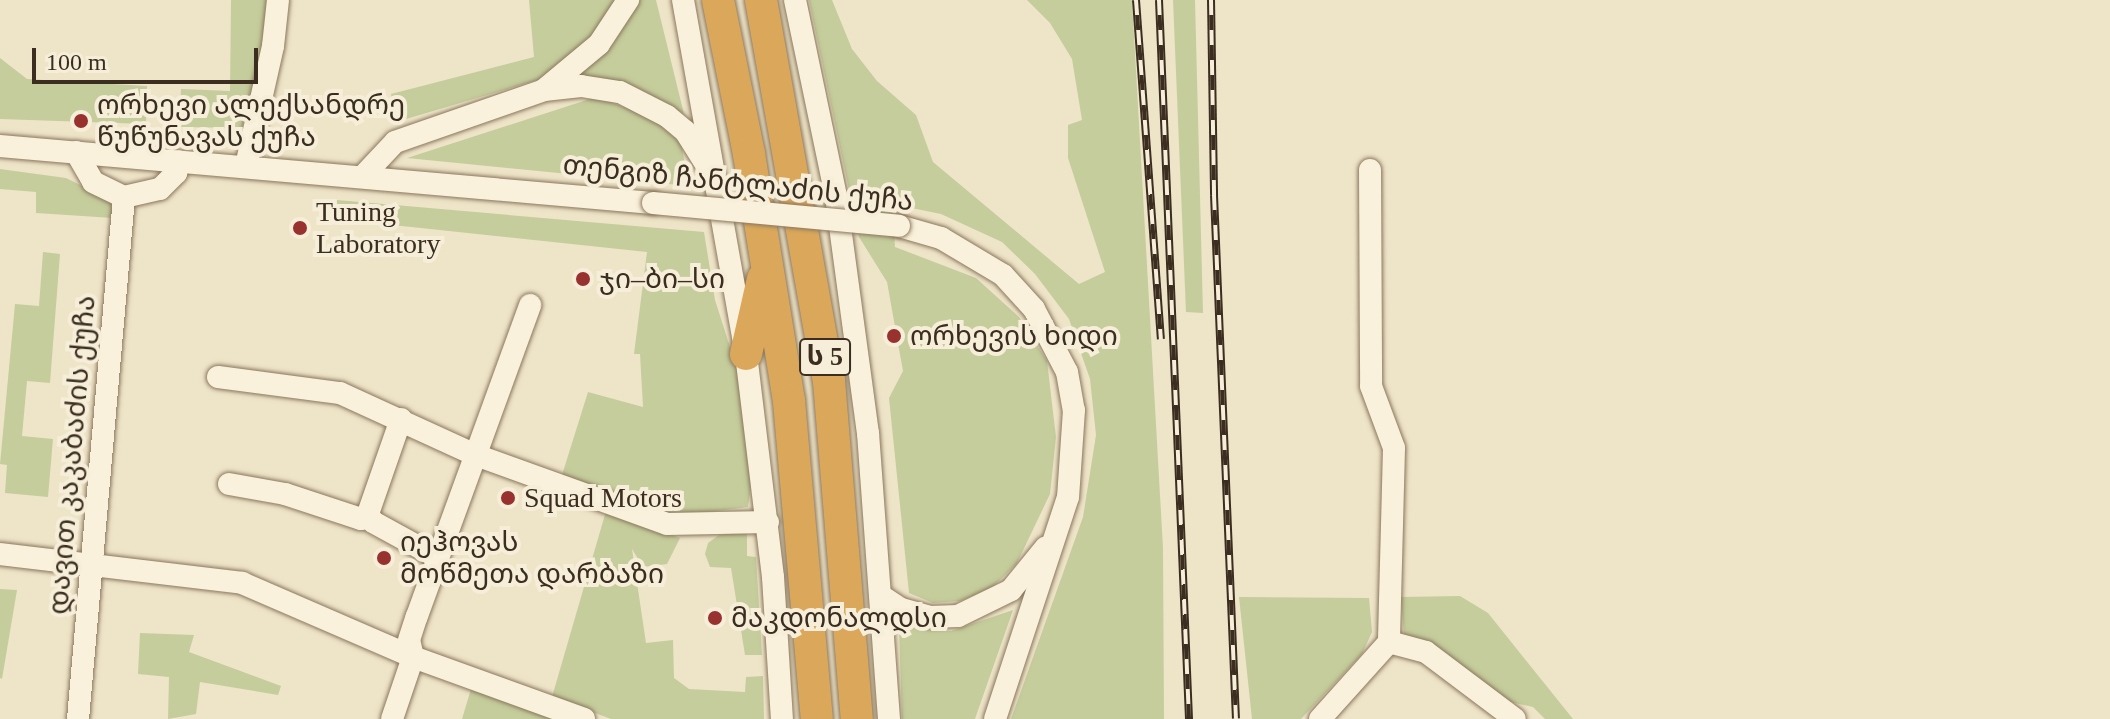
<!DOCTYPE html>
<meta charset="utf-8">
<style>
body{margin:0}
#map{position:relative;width:2110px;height:719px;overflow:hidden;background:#eee4c8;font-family:"Times New Roman","Noto Sans Georgian",serif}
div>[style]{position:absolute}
.green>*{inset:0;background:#c5cd9c}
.roads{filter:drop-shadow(0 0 2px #8a775d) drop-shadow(0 0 2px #8a775d)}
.minor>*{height:22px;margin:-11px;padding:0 11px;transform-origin:11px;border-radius:11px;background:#f9f1db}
.highway>*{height:32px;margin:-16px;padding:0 16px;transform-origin:16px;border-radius:16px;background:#dba85b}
.rail>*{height:8px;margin-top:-4px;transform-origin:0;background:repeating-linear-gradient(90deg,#f6eed8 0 15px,#3b2e20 0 30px);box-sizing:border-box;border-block:2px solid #3b2e20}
.bridges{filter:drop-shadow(0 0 2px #8a775d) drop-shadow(0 0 2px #8a775d)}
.minor-bridge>*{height:22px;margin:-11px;padding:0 11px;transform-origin:11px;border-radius:11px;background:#f9f1db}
.dots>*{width:22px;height:22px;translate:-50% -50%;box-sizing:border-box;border:4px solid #f6eed8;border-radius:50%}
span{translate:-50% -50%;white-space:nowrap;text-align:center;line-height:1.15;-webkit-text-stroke:8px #f6eed8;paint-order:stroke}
.shield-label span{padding:2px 6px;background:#f6eed8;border:2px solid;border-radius:6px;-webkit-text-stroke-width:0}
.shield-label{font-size:26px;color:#3b2e20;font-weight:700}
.poi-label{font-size:28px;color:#3b2e20}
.left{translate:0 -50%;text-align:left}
.street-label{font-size:28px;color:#3b2e20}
.scale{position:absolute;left:32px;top:48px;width:226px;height:36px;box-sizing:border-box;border:4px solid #3b2e20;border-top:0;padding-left:10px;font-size:24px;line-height:28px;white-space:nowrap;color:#3b2e20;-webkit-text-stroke:6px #f6eed8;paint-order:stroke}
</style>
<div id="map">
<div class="green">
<div style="clip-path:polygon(231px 0,268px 0,266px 36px,242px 128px,179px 127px,181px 89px,230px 91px)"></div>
<div style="clip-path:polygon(529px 0,616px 0,603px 28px,551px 76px,396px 122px,391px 94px,534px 57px)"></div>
<div style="clip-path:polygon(637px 0,656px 0,684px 114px,627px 83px,573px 79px,613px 44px)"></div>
<div style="clip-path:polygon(809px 0,832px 0,852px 49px,877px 81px,916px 115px,933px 162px,1079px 284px,1105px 272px,1068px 158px,1068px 125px,1082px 120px,1072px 59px,1050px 23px,1027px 0,1132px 0,1163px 548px,1164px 719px,1011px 719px,1083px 517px,1096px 435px,1090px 379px,1069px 319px,1035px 274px,1002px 242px,941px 214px,892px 204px,895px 247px,976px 278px,1019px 317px,1047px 361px,1056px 437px,1050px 494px,1017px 563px,992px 588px,960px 601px,933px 603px,909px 593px,889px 398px,903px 371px,887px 282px,859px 237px)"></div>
<div style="clip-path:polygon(1173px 0,1195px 0,1203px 313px,1186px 312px)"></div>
<div style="clip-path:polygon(0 58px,27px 79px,147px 86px,146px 124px,0 119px)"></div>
<div style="clip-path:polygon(596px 97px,649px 116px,673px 136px,681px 143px,689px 186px,407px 158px)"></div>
<div style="clip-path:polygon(0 169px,66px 178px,113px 201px,113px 218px,36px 213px,36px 192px,0 189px)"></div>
<div style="clip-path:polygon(337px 200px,704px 232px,715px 300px,738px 372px,753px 473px,748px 507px,676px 516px,562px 475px,588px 392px,643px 407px,640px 354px,634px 354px,647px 252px,336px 219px)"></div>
<div style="clip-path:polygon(43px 252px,60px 254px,50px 383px,27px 381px,22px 436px,53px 439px,48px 497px,5px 493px,7px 465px,0 464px,15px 304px,39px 306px)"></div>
<div style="clip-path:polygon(606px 511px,680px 538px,667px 564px,643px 567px,632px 549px,646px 643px,673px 640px,674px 678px,689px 689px,745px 692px,746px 677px,763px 676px,764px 719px,611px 719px,552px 697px)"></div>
<div style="clip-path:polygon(747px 532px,747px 556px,756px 557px,762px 655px,745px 655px,731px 568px,710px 567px,705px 554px,708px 543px,719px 535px)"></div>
<div style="clip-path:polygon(0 589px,17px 590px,2px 679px,0 678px)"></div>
<div style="clip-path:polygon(1460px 596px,1488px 613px,1573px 719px,1545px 719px,1533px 707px,1510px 702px,1404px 635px,1401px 597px)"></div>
<div style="clip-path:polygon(1239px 597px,1369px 598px,1372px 632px,1362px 654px,1301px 719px,1252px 719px)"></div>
<div style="clip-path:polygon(1013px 610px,975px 719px,902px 719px,899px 627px,951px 631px)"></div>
<div style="clip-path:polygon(140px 633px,194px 635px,189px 652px,281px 686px,278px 695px,200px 682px,196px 714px,168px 719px,169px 677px,138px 674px)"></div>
<div style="clip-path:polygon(471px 689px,554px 719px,462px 719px)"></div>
</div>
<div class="roads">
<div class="minor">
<div style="left:683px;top:0;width:360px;rotate:79.9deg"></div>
<div style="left:746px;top:354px;width:225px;rotate:83.1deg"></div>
<div style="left:773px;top:577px;width:142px;rotate:86.4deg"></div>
<div style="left:795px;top:0;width:201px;rotate:78.2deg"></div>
<div style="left:836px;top:197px;width:238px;rotate:82.3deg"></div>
<div style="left:868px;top:433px;width:287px;rotate:85.8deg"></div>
<div style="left:545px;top:89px;width:70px;rotate:-39.8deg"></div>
<div style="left:599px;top:44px;width:53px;rotate:-56.6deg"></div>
<div style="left:0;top:146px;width:655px;rotate:4.99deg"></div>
<div style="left:76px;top:152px;width:34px;rotate:60deg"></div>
<div style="left:93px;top:182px;width:34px;rotate:26deg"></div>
<div style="left:124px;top:197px;width:37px;rotate:-13deg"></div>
<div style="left:160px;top:189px;width:23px;rotate:-45deg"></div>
<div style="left:176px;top:173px;width:12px;rotate:-76deg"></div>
<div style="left:246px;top:166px;width:123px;rotate:-77.3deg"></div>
<div style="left:273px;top:46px;width:46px;rotate:-83.8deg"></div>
<div style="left:1370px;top:170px;width:216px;rotate:89.7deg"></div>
<div style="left:1371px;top:386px;width:66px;rotate:69.6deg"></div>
<div style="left:1394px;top:448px;width:194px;rotate:91.5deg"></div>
<div style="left:364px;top:175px;width:45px;rotate:-46.8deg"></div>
<div style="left:395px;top:142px;width:158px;rotate:-19.2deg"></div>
<div style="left:544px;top:90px;width:37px;rotate:-6deg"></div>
<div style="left:581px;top:86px;width:39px;rotate:9deg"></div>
<div style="left:620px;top:92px;width:53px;rotate:27.1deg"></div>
<div style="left:667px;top:116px;width:23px;rotate:40deg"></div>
<div style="left:685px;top:131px;width:41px;rotate:57.8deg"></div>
<div style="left:899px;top:226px;width:44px;rotate:15.9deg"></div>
<div style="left:941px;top:238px;width:72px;rotate:30.8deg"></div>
<div style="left:1003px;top:275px;width:46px;rotate:47.6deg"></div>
<div style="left:1034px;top:309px;width:71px;rotate:62.4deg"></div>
<div style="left:1067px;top:372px;width:39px;rotate:80deg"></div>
<div style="left:1074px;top:410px;width:87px;rotate:93.9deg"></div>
<div style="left:1068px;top:497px;width:234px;rotate:108.2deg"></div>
<div style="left:218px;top:377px;width:123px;rotate:7.5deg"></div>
<div style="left:340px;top:393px;width:146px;rotate:24.6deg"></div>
<div style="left:473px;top:454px;width:206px;rotate:19.8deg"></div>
<div style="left:667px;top:524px;width:101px;rotate:-1.1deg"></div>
<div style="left:401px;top:419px;width:101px;rotate:109.2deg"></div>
<div style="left:368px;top:514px;width:9px;rotate:58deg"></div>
<div style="left:373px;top:522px;width:73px;rotate:28.7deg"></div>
<div style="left:229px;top:484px;width:57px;rotate:10.1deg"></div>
<div style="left:285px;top:494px;width:80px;rotate:18.2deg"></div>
<div style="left:361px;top:519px;width:9px;rotate:-36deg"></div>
<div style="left:0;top:554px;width:244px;rotate:6.8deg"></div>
<div style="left:242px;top:583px;width:186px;rotate:23.4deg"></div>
<div style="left:413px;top:657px;width:182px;rotate:19.9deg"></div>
<div style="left:880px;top:595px;width:25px;rotate:34deg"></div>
<div style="left:901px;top:609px;width:30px;rotate:15deg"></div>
<div style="left:930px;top:617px;width:28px;rotate:-2deg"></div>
<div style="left:958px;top:616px;width:59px;rotate:-26.1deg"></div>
<div style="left:1011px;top:590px;width:55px;rotate:-50.9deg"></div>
<div style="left:78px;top:719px;width:524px;rotate:-84.96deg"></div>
<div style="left:392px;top:719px;width:65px;rotate:-71.3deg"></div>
<div style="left:413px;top:657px;width:17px;rotate:-103deg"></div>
<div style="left:409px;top:640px;width:25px;rotate:-72deg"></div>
<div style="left:417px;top:616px;width:331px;rotate:-70deg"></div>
<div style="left:1320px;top:719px;width:103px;rotate:-48.1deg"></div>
<div style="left:1389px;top:642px;width:38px;rotate:15deg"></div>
<div style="left:1426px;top:652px;width:111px;rotate:37deg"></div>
</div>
<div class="highway">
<div style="left:718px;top:0;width:157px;rotate:78.6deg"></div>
<div style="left:749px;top:154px;width:250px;rotate:80.8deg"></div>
<div style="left:789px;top:401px;width:319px;rotate:85deg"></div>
<div style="left:761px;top:0;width:387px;rotate:79.9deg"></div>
<div style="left:829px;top:381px;width:339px;rotate:85.3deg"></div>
<div style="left:746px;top:354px;width:77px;rotate:-77.2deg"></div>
</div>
</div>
<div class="rail">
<div style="left:1136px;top:0;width:340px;rotate:85.8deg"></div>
<div style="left:1159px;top:0;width:720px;rotate:87.61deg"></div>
<div style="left:1211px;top:0;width:195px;rotate:89.1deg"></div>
<div style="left:1214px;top:195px;width:524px;rotate:87.6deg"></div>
</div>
<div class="bridges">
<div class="minor-bridge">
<div style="left:653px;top:203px;width:247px;rotate:5.3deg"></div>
</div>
</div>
<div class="dots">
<div style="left:81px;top:121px;background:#98322e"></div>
<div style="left:300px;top:228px;background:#98322e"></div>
<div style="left:583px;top:279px;background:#98322e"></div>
<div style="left:894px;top:336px;background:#98322e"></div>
<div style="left:508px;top:498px;background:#98322e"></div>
<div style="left:384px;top:558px;background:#98322e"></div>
<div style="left:715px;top:618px;background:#98322e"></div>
</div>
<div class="shield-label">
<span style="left:825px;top:357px">ს 5</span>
</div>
<div class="poi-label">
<span class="left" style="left:97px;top:121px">ორხევი ალექსანდრე<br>წუწუნავას ქუჩა</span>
<span class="left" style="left:316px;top:228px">Tuning<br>Laboratory</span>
<span class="left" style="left:599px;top:279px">ჯი–ბი–სი</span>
<span class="left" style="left:910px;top:336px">ორხევის ხიდი</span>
<span class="left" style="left:524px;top:498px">Squad Motors</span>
<span class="left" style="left:400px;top:558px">იეჰოვას<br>მოწმეთა დარბაზი</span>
<span class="left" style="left:731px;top:618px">მაკდონალდსი</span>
</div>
<div class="street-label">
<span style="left:738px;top:183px;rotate:6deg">თენგიზ ჩანტლაძის ქუჩა</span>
<span style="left:72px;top:455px;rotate:-85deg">დავით კაკაბაძის ქუჩა</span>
</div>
<div class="scale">100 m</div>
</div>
